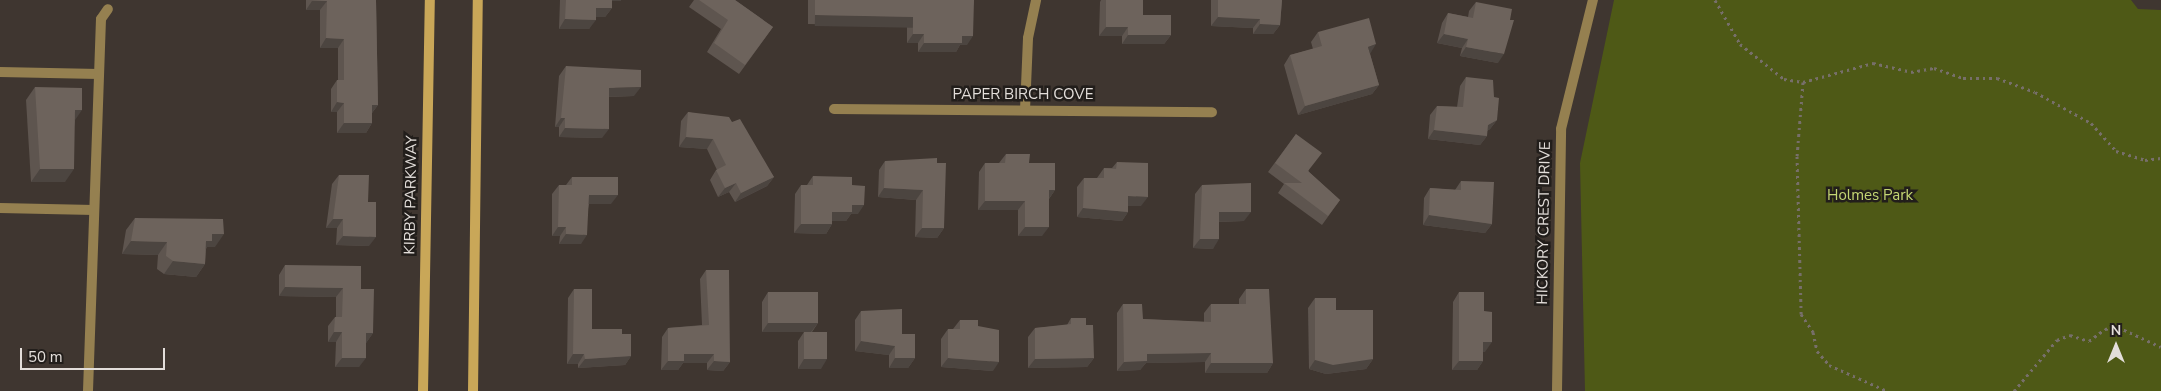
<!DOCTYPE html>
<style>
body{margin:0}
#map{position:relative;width:2161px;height:391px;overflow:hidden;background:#3f3630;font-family:"Nunito Sans",sans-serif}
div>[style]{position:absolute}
.green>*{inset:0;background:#4e5916}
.path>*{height:3px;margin-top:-1.5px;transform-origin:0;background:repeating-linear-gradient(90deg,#776f6a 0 2.5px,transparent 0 6.5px)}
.minor>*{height:10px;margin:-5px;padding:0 5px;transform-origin:5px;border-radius:5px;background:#958050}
.secondary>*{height:10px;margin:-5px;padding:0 5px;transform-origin:5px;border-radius:5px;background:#c9a758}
.wall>*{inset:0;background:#5e554f}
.shaded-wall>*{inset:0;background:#4c4540;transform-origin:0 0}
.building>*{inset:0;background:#6d635c;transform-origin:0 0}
span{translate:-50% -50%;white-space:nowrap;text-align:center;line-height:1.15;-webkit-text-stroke:5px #221e1b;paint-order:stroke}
.street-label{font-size:15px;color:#e3deda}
.park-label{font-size:15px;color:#c4d673}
.north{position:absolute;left:2091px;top:321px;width:50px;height:50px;-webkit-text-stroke:4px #221e1b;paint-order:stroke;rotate:0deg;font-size:14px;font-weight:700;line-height:20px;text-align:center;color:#e3deda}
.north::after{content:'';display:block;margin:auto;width:18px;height:22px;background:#e3deda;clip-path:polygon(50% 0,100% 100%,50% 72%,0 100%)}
.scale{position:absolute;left:20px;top:348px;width:145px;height:22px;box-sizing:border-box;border:2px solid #e3deda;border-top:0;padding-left:6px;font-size:15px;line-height:18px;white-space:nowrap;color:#e3deda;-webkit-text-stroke:4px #221e1b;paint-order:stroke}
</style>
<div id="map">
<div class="green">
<div style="clip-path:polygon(1614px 0,2131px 0,2138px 9px,2161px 10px,2161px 391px,1585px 391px,1580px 163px)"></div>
</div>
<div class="path">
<div style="left:1715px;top:0;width:51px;rotate:60.4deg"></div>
<div style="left:1740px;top:44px;width:56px;rotate:38.5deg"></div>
<div style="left:1784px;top:79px;width:19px;rotate:9deg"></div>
<div style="left:1803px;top:82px;width:73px;rotate:-15.2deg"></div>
<div style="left:1873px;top:63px;width:39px;rotate:13deg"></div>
<div style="left:1911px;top:72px;width:23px;rotate:-10deg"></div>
<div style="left:1934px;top:68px;width:31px;rotate:19deg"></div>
<div style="left:1963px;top:78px;width:34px"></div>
<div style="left:1997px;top:78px;width:40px;rotate:20.2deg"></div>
<div style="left:2035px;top:92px;width:64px;rotate:29deg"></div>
<div style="left:2091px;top:123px;width:38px;rotate:48deg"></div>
<div style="left:2116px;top:151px;width:30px;rotate:17deg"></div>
<div style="left:2145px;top:160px;width:16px;rotate:-7deg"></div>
<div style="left:1803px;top:82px;width:74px;rotate:94.6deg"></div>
<div style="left:1797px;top:156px;width:158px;rotate:88.5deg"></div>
<div style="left:1801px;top:314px;width:22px;rotate:56deg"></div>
<div style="left:1813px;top:332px;width:19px;rotate:78deg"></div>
<div style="left:1817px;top:351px;width:18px;rotate:49deg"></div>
<div style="left:1829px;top:365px;width:64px;rotate:24.1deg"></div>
<div style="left:2014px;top:391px;width:67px;rotate:-49.9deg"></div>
<div style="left:2057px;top:340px;width:14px;rotate:-21deg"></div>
<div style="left:2070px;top:335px;width:20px;rotate:18deg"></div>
<div style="left:2089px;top:341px;width:20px;rotate:-37deg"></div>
<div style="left:2105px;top:329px;width:13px;rotate:-9deg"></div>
<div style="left:2118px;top:327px;width:47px;rotate:24.9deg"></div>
</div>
<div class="minor">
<div style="left:0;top:72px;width:99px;rotate:1.2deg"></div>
<div style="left:834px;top:109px;width:378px;rotate:0.5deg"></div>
<div style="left:1025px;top:110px;width:72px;rotate:-87.6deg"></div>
<div style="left:1028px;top:38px;width:39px;rotate:-78deg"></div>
<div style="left:0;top:208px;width:94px;rotate:1.2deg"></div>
<div style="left:88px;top:391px;width:372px;rotate:-88deg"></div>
<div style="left:101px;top:19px;width:12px;rotate:-55deg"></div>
<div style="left:1557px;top:391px;width:262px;rotate:-89.1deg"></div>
<div style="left:1561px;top:129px;width:133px;rotate:-76.1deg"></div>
</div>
<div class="secondary">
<div style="left:423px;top:391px;width:391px;rotate:-89deg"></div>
<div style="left:473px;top:391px;width:391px;rotate:-89.3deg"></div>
</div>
<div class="wall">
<div style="clip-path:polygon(306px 0,376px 0,378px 105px,372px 113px,372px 123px,366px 133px,337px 133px,337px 112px,331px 112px,331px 89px,337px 80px,338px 80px,338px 48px,320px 48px,320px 10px,306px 10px)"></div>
<div style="clip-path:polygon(560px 0,621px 0,620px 1px,612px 1px,612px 8px,605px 17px,596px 17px,589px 29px,559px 29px)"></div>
<div style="clip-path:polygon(694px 0,735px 0,773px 27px,739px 74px,707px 52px,721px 29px,689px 7px)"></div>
<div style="clip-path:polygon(808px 0,974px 0,967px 45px,960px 45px,956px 52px,918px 52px,918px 43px,907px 43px,907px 26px,808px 24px)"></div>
<div style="clip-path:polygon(1101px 0,1106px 0,1143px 15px,1171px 35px,1164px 44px,1122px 44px,1122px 36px,1099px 36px,1100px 2px)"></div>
<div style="clip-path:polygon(1211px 0,1282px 0,1280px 25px,1273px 34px,1253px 34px,1253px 28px,1211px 26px)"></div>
<div style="clip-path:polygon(1476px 2px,1498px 63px,1460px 56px,1462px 48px,1437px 43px,1442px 23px,1448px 13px,1468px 17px,1469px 11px)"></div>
<div style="clip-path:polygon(1318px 32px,1370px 54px,1379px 85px,1372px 94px,1298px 115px,1284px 65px,1290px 55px,1313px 49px,1311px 42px)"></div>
<div style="clip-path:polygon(566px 66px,634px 96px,609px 97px,602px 138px,559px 137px,559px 127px,555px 127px,559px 76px)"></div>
<div style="clip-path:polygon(1466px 77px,1494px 97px,1497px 120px,1490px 129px,1487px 131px,1487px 136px,1480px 145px,1428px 139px,1430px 115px,1437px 106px,1457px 107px,1460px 86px)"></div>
<div style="clip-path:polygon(35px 87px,75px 120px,65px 182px,31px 182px,26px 100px)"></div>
<div style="clip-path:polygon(688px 112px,732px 122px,774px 177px,767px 186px,735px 202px,729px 192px,718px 197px,710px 180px,716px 170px,717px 170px,707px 149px,679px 147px,681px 121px)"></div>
<div style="clip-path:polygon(1296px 134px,1309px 172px,1340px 200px,1322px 225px,1278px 193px,1284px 184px,1268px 172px)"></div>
<div style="clip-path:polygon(1006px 154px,1029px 163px,1055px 190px,1049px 199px,1042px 236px,1018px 236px,1018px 210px,978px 210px,979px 172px,985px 163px,999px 163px)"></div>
<div style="clip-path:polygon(885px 161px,937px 163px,944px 228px,937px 238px,915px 237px,916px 200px,878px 197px,879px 170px)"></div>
<div style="clip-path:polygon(1117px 162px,1141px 206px,1128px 206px,1128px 212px,1122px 221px,1077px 217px,1077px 187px,1084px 178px,1097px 178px,1104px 168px,1112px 168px)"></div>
<div style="clip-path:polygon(339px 175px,368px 202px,369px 246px,336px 245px,337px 228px,326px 228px,332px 184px)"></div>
<div style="clip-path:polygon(813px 176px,852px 185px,858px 214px,851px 214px,846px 221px,832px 221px,832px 224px,826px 234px,794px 233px,795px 194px,801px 185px,807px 185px)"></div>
<div style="clip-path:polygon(572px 177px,611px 204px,589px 204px,581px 244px,559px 244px,560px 236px,552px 236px,552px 194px,559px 185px,566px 185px)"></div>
<div style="clip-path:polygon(1461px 181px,1492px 224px,1485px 233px,1423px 225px,1424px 198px,1430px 188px,1455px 190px)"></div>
<div style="clip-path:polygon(1202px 185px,1244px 221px,1219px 222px,1213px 249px,1193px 248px,1195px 194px)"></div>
<div style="clip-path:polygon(135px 218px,215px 247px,207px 247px,206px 249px,205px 264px,196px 277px,164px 274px,157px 269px,158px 255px,122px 254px,126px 230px)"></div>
<div style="clip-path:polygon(285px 265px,361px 289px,373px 333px,366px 343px,359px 367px,335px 367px,336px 342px,328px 342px,328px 326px,335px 317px,336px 317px,336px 297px,279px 296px,279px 275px)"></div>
<div style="clip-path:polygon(706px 270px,730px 362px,723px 371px,707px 370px,707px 363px,683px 363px,678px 370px,661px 370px,662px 337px,668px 328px,702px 325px,700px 279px)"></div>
<div style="clip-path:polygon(574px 289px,592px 329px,622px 334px,631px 356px,625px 365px,578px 368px,578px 364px,567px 364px,568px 298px)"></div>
<div style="clip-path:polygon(1246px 289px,1273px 363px,1267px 373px,1205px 373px,1205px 362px,1146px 363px,1140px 370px,1117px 371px,1117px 313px,1123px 304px,1143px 319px,1204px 322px,1204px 313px,1211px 304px,1239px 304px,1239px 299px)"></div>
<div style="clip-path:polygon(768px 292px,818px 323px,812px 332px,821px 369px,798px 369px,798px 341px,804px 332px,762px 332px,762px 302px)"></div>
<div style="clip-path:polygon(1459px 292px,1484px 311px,1485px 352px,1483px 352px,1483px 361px,1477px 370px,1452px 370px,1453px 302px)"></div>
<div style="clip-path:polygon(1315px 298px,1336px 310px,1373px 359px,1366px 369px,1326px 374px,1309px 369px,1308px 308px)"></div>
<div style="clip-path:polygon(861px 311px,902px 334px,915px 358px,908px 368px,889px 368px,889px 355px,855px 351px,855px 320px)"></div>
<div style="clip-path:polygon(1071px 318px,1086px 325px,1094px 358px,1087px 367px,1028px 368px,1028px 337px,1035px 328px,1067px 325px)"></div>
<div style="clip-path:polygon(960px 320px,978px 326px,993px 371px,941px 367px,941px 339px,948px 329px,953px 329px)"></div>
</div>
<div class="shaded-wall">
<div style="left:606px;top:0;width:15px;height:1px"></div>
<div style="clip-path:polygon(312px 1px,327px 1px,320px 10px,306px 10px)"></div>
<div style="clip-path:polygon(596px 8px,612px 8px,605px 17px,589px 17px)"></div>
<div style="left:815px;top:15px;width:98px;height:11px;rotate:1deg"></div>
<div style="clip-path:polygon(1218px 17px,1260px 19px,1253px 28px,1211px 26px)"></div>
<div style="clip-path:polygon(565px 19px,596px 20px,589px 29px,559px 29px)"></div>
<div style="clip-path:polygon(1260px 24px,1280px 25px,1273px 34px,1253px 34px)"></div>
<div style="clip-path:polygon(1106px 27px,1128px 27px,1122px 36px,1099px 36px)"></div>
<div style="clip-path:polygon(913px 34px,924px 34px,918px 43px,907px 43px)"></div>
<div style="clip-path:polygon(1444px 34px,1468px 39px,1462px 48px,1437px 43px)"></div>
<div style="clip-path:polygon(1128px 35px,1171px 35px,1164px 44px,1122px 44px)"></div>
<div style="clip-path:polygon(962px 36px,973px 36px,967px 45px,960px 45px,956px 52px,918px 52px,924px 43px)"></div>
<div style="clip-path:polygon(326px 38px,344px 39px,338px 48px,320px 48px)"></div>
<div style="clip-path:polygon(1376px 44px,1370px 54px,1368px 47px)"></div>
<div style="clip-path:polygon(1466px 47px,1504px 54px,1498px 63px,1460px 56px)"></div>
<div style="clip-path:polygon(1379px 85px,1372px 94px,1298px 115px,1305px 106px)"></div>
<div style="clip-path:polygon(641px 87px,634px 96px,603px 97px,609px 88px)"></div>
<div style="clip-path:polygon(337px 102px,344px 103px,337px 112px,331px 112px)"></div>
<div style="clip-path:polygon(372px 105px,378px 105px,371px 114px)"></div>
<div style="clip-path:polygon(75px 110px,82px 110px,73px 123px)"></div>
<div style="clip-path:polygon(561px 118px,565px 118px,559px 127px,555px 127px)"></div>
<div style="clip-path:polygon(1497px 120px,1490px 129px,1481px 134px,1488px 125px)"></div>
<div style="clip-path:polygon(344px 123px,372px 123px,366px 133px,337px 133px)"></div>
<div style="clip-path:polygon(565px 128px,609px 129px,602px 138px,559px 137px)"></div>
<div style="clip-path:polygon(1434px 130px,1487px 136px,1480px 145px,1428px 139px)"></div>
<div style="clip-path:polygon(686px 137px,713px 139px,707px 149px,679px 147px)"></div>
<div style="clip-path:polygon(40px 169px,74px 169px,65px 182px,31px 182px)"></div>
<div style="clip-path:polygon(774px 177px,767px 186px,735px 202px,741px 193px)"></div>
<div style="clip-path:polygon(736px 183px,729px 192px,718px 197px,725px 188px)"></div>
<div style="clip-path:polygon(884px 188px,923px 190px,916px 200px,878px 197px)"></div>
<div style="clip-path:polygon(1049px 190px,1055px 190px,1048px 200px)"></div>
<div style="clip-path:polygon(589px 195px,618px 195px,611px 204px,583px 204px)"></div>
<div style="clip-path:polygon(1128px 196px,1148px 197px,1141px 206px,1122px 206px)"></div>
<div style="clip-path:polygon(985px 201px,1025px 201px,1018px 210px,978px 210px)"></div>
<div style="clip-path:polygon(852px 205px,864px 205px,858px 214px,851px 214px,846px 221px,826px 221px,832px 212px)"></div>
<div style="clip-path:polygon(1083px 208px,1128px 212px,1122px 221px,1077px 217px)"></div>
<div style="clip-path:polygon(1219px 212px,1251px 212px,1244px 221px,1213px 222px)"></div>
<div style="clip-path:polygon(1429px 215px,1492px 224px,1485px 233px,1423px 225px)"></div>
<div style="clip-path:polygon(333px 219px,343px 219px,337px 228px,326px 228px)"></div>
<div style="clip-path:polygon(801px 224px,832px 224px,826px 234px,794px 233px)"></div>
<div style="clip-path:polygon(558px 227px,566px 227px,560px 236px,552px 236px)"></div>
<div style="clip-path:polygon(1025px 227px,1049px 227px,1042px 236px,1018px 236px)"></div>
<div style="clip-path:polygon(922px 228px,944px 228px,937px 238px,915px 237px)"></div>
<div style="clip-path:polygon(212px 234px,224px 234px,215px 247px,207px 247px,203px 253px,206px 241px)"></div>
<div style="clip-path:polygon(566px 234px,587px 235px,581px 244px,559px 244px)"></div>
<div style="clip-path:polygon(343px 236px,376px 237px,369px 246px,336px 245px)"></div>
<div style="clip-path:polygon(1200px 239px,1219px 239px,1213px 249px,1193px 248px)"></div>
<div style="clip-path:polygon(131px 241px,167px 242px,158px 255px,122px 254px)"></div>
<div style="clip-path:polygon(173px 261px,205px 264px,196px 277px,164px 274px)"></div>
<div style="clip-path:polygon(285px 287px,343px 288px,336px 297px,279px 296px)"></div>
<div style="clip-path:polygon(768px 323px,818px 323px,811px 332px,762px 332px)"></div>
<div style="clip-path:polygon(334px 332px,342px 332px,336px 342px,328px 342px)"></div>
<div style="clip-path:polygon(366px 333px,373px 333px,366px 343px)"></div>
<div style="clip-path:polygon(861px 341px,895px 346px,889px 355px,855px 351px)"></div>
<div style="clip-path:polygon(1483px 342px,1492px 342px,1485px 352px,1477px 352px)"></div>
<div style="clip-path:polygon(1211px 353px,1205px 362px,1146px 363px,1140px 370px,1117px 371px,1124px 362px,1147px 354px)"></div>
<div style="clip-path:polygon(573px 354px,584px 354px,578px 364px,567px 364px)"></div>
<div style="clip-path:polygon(684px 354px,714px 354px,707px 363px,683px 363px,678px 370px,661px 370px,668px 361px)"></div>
<div style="clip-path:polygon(631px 356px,625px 365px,578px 368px,585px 359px)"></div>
<div style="clip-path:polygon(342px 358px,366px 358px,359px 367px,335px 367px)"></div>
<div style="clip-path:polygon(895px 358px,915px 358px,908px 368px,889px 368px)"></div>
<div style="clip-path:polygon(948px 358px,999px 362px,993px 371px,941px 367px)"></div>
<div style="clip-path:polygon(1094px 358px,1087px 367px,1028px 368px,1035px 359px)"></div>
<div style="clip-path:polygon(804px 359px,827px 359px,821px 369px,798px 369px)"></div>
<div style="clip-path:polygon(1373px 359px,1366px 369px,1326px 374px,1309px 369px,1315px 360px)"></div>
<div style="clip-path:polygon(714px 361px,730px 362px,723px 371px,707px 370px)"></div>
<div style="clip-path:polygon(1459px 361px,1483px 361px,1477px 370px,1452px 370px)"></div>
<div style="clip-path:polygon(1211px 363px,1273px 363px,1267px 373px,1205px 373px)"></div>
</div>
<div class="building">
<div style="clip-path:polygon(312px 0,376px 0,378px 105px,372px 105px,372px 123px,344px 123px,344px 103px,337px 102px,337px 80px,344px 80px,344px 39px,326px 38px,327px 1px)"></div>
<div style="clip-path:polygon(566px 0,612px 0,612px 8px,596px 8px,596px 20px,565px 19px)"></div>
<div style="clip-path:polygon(699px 0,735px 0,773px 27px,745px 65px,714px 43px,728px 20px)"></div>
<div style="clip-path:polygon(815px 0,974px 0,973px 36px,962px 36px,962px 43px,924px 43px,924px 34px,913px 34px,913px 17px,815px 15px)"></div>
<div style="clip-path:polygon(1106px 0,1143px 0,1143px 15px,1171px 15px,1171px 35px,1128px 35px,1128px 27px,1106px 27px)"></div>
<div style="clip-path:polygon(1218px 0,1282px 0,1280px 25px,1260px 24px,1260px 19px,1218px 17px)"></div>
<div style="clip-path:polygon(1476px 2px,1512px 9px,1510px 20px,1514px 20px,1504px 54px,1466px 47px,1468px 39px,1444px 34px,1448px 13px,1473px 18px)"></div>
<div style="clip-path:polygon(1369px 18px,1376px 44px,1368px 47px,1379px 85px,1305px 106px,1290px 55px,1322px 46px,1318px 32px)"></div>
<div style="clip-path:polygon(566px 66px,641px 70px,641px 87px,609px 88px,609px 129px,565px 128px,565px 118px,561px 118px)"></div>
<div style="clip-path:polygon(1466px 77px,1493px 80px,1494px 97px,1499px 98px,1497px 120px,1488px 125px,1487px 136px,1434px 130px,1437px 106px,1463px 107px)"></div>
<div style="clip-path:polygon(35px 87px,82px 88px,82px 110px,75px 110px,74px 169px,40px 169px)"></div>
<div style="clip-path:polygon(688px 112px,729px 117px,732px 122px,740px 119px,774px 177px,741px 193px,736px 183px,725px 188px,716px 170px,726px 165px,713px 139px,686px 137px)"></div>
<div style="clip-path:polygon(1296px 134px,1322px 153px,1308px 171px,1340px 200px,1328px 216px,1284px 183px,1302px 183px,1275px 163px)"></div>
<div style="clip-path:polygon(1006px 154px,1030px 154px,1029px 163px,1055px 163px,1055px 190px,1049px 190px,1049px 227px,1025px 227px,1025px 201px,985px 201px,985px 163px,1005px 163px)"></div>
<div style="clip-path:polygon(937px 158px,937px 163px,946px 163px,944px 228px,922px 228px,923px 190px,884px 188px,885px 161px)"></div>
<div style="clip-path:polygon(1117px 162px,1148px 163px,1148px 197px,1128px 196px,1128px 212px,1083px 208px,1084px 178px,1104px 178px,1104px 168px,1116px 169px)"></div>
<div style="clip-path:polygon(339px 175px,369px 175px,368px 202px,376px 202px,376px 237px,343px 236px,343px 219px,333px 219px)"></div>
<div style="clip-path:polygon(813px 176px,852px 177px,852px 185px,865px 186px,864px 205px,852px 205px,852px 212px,832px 212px,832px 224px,801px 224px,801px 185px,813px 185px)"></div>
<div style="clip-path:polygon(572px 177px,618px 177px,618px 195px,589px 195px,587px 235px,566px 234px,566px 227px,558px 227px,559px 185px,572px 185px)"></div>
<div style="clip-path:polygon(1461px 181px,1494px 182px,1492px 224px,1429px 215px,1430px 188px,1461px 190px)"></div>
<div style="clip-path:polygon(1251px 183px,1251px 212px,1219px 212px,1219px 239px,1200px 239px,1202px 185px)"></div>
<div style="clip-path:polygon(135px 218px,223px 219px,224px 234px,212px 234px,212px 241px,206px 241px,205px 264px,173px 261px,166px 256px,167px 242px,131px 241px)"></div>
<div style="clip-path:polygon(285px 265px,361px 266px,361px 289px,374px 289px,373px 333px,366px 333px,366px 358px,342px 358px,342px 332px,334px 332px,335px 317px,342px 317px,343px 288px,285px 287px)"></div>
<div style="clip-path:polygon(706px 270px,729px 270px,730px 362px,714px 361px,714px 354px,684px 354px,684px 361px,668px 361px,668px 328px,709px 325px)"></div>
<div style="clip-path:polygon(574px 289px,592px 289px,592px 329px,622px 329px,622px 334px,631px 334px,631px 356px,585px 359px,584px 354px,573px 354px)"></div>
<div style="clip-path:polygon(1246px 289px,1269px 289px,1273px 363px,1211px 363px,1211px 353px,1147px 354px,1147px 361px,1124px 362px,1123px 304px,1142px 304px,1143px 319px,1211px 322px,1211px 304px,1246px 304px)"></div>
<div style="left:768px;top:292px;width:50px;height:31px"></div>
<div style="clip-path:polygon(1459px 292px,1484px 292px,1484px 311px,1492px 312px,1492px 342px,1483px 342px,1483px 361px,1459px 361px)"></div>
<div style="clip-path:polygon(1315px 298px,1336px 298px,1336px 310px,1373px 310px,1373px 359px,1333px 365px,1315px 360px)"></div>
<div style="clip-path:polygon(902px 309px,902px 334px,915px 334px,915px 358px,895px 358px,895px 346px,861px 341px,861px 311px)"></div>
<div style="clip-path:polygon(1071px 318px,1086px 318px,1086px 325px,1093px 325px,1094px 358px,1035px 359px,1035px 328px,1071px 324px)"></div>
<div style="clip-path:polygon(960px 320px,978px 320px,978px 326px,999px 330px,999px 362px,948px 358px,948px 329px,960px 329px)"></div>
<div style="left:804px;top:332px;width:23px;height:27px"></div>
</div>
<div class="street-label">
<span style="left:1023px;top:95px">PAPER BIRCH COVE</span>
<span style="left:411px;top:195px;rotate:-89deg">KIRBY PARKWAY</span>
<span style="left:1544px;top:223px;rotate:-89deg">HICKORY CREST DRIVE</span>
</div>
<div class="park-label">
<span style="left:1870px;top:196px">Holmes Park</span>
</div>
<div class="north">N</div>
<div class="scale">50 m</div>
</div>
